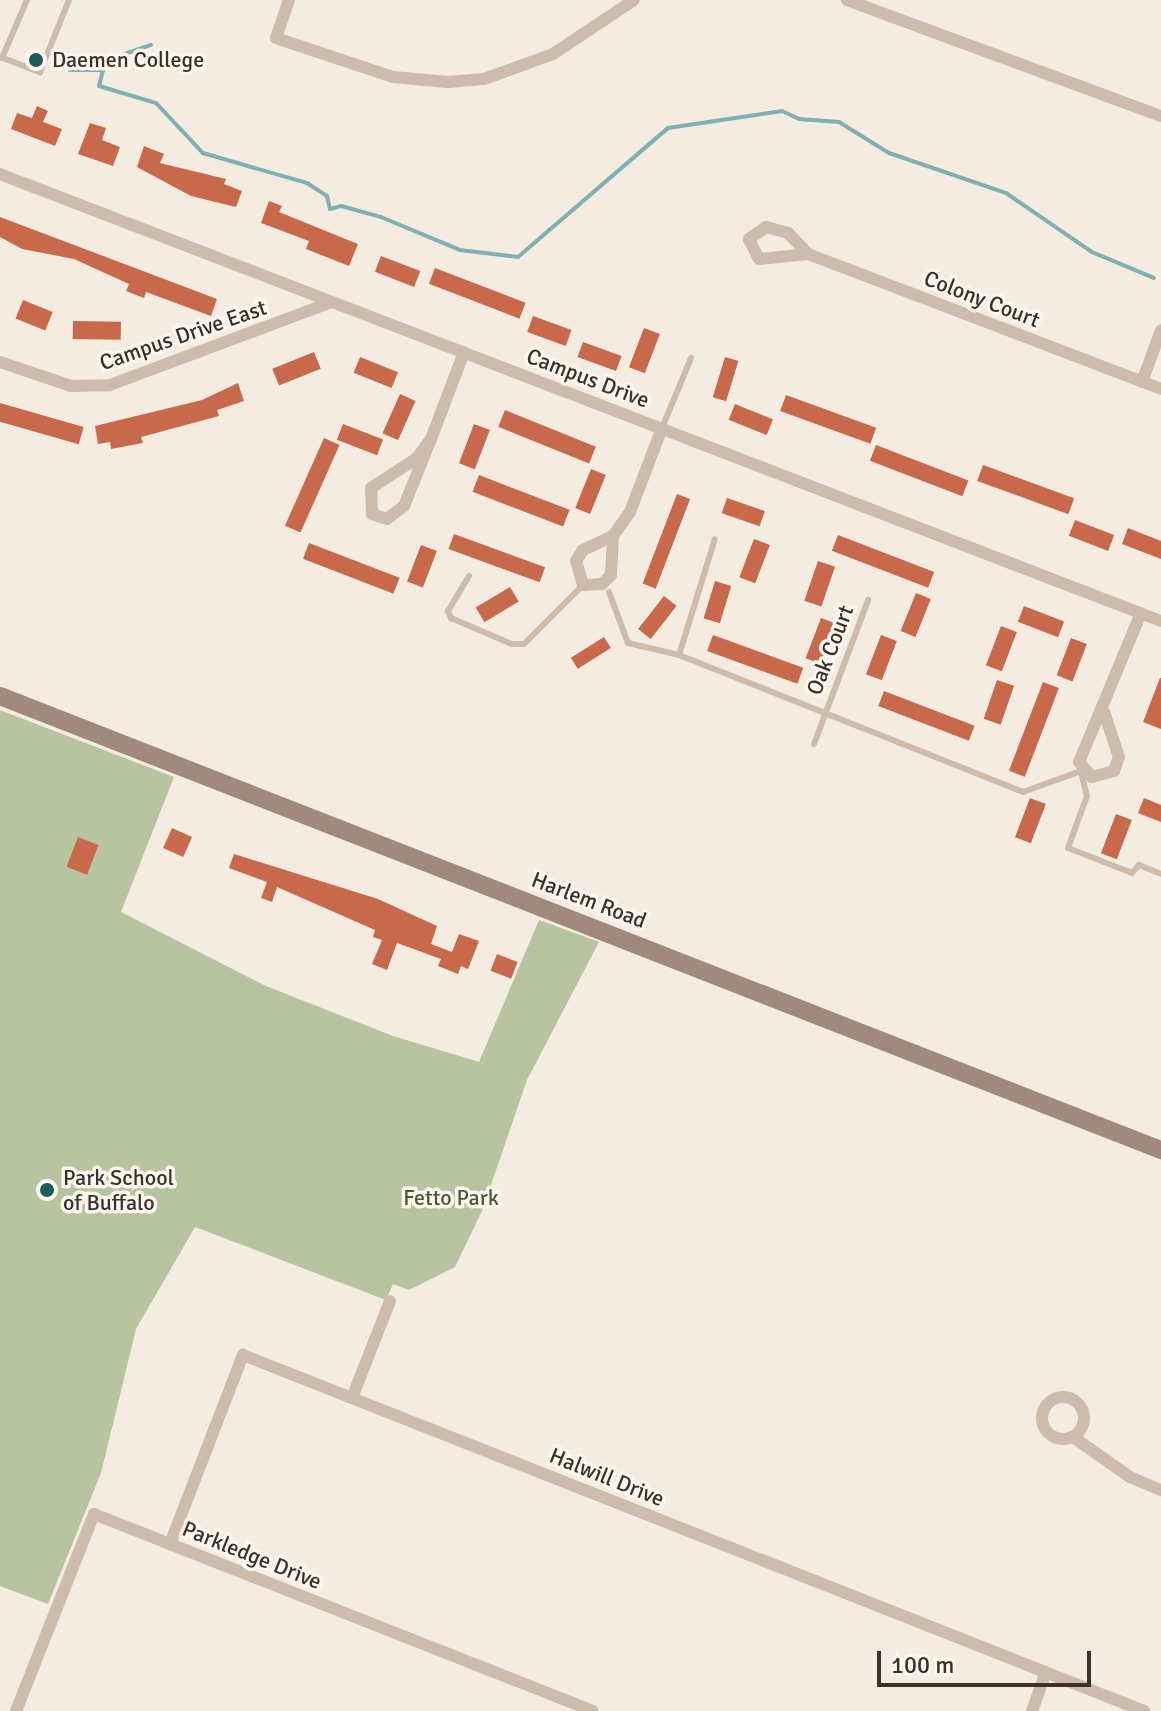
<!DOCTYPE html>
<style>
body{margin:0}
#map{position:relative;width:1161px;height:1711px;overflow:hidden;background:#f4ebe1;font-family:Signika,sans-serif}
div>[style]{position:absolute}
.green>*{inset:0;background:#b8c4a0}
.stream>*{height:4px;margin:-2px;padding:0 2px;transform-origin:2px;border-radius:2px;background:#7fb0b2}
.building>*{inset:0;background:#c8694b;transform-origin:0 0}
.lane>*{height:6px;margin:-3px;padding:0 3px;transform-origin:3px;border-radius:3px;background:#cdbbac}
.street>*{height:12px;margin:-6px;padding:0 6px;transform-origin:6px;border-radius:6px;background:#cdbbac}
.street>.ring{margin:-6px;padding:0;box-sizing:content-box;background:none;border:12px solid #cdbbac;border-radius:50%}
.secondary>*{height:18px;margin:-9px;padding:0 9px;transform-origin:9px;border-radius:9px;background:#a18a7d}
.dots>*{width:22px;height:22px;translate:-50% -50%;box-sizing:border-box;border:4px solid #fbf5ee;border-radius:50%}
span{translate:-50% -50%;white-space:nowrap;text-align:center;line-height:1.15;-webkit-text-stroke:7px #fbf5ee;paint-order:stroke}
.poi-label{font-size:22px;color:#3b302b}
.left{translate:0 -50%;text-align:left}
.street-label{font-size:22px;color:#3b302b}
.park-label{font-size:22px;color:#4a5a2e}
.scale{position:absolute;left:877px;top:1651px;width:214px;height:36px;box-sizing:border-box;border:4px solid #3b302b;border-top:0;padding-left:10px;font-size:24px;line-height:28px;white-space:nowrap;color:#3b302b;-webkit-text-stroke:6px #fbf5ee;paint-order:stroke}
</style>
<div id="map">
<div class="green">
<div style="clip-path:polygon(0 710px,174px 777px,121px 912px,266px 986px,393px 1036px,479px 1062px,539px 920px,599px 942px,527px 1080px,482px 1211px,455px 1267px,409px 1290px,393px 1284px,386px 1300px,195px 1227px,136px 1329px,101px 1473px,48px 1604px,0 1586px)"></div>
</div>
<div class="stream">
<div style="left:70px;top:70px;width:33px"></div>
<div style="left:103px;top:70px;width:16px;rotate:104deg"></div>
<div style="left:99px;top:86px;width:59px;rotate:16.6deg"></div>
<div style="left:156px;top:103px;width:69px;rotate:46.8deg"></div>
<div style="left:203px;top:153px;width:108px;rotate:16.1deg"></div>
<div style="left:307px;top:183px;width:24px;rotate:33deg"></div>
<div style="left:327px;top:196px;width:13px;rotate:77deg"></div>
<div style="left:330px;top:209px;width:11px;rotate:-15deg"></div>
<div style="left:341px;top:206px;width:41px;rotate:15.4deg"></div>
<div style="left:381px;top:217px;width:86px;rotate:22.7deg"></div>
<div style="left:460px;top:250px;width:58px;rotate:6.9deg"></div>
<div style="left:518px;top:257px;width:198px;rotate:-40.7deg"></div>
<div style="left:668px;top:128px;width:115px;rotate:-8.5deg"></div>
<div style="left:782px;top:111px;width:19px;rotate:25deg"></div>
<div style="left:799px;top:119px;width:40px;rotate:4.3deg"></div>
<div style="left:839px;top:122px;width:59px;rotate:31.8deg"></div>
<div style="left:889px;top:153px;width:124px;rotate:18.9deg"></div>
<div style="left:1006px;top:193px;width:104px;rotate:34.5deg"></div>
<div style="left:1092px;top:252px;width:67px;rotate:22.8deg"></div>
<div style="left:103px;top:70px;width:18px;rotate:-45deg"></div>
<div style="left:116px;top:57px;width:37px;rotate:-19deg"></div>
</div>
<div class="building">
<div style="clip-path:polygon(37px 106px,48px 111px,43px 122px,62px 129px,55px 146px,11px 129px,17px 113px,32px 118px)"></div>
<div style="clip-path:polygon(90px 123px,106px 128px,102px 140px,120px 147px,113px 166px,78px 154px)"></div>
<div style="clip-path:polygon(144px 146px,164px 154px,160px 163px,226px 179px,224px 184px,242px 191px,236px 207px,191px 196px,137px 167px)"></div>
<div style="clip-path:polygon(269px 201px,282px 206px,279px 212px,358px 244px,349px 266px,306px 249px,309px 241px,261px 223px)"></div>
<div style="clip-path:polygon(0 217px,217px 299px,211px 316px,146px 292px,144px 298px,126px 291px,129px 284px,74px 259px,22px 249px,0 237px)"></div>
<div style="left:381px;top:256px;width:42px;height:17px;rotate:21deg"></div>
<div style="left:435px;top:268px;width:97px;height:17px;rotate:21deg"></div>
<div style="left:23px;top:300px;width:32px;height:20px;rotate:22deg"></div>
<div style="left:533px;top:316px;width:41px;height:17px;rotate:20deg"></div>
<div style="left:73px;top:321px;width:48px;height:18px;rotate:1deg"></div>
<div style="left:644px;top:328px;width:17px;height:42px;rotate:21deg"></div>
<div style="left:583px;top:342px;width:41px;height:16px;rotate:20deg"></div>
<div style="left:314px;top:352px;width:18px;height:45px;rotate:68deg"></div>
<div style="left:360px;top:357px;width:41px;height:17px;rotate:22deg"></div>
<div style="left:725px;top:357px;width:14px;height:42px;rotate:17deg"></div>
<div style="clip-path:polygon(238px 383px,244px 401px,217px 410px,219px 416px,141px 437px,143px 443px,111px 449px,110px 442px,98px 444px,95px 426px,202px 400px)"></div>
<div style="left:400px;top:394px;width:17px;height:43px;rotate:24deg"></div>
<div style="left:786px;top:395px;width:96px;height:17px;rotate:20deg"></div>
<div style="left:0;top:403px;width:87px;height:18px;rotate:16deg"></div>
<div style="left:735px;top:404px;width:41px;height:17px;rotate:22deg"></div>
<div style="left:505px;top:410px;width:98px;height:18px;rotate:22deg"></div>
<div style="left:343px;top:424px;width:43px;height:17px;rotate:21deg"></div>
<div style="left:474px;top:424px;width:17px;height:42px;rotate:21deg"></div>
<div style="left:324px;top:438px;width:17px;height:96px;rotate:24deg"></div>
<div style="left:876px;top:445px;width:99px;height:17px;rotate:21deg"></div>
<div style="left:983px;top:465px;width:97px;height:17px;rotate:20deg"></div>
<div style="left:591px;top:469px;width:16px;height:42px;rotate:22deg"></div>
<div style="left:479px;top:475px;width:97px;height:18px;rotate:21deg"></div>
<div style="left:677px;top:494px;width:14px;height:96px;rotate:21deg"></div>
<div style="left:727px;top:498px;width:40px;height:16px;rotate:19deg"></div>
<div style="left:1075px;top:520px;width:42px;height:17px;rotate:21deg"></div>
<div style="clip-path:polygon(1128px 528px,1161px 541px,1161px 559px,1122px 544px)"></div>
<div style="left:454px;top:534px;width:97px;height:16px;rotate:20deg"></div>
<div style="left:838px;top:535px;width:103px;height:17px;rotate:21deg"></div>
<div style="left:754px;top:539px;width:17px;height:41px;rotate:21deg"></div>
<div style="left:309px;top:543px;width:97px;height:17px;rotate:21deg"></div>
<div style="left:421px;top:545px;width:17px;height:39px;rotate:21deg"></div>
<div style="left:818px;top:561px;width:18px;height:42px;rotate:19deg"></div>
<div style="left:715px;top:581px;width:17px;height:39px;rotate:17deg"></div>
<div style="left:510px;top:587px;width:17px;height:40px;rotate:59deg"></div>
<div style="left:916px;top:593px;width:16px;height:41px;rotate:22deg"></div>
<div style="left:664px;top:596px;width:16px;height:42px;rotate:38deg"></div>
<div style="left:1024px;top:606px;width:43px;height:17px;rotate:21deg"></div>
<div style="left:821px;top:618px;width:17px;height:43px;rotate:21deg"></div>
<div style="left:1001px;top:626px;width:17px;height:42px;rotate:21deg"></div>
<div style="left:713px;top:635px;width:96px;height:17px;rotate:20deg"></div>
<div style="left:881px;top:635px;width:17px;height:42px;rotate:21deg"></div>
<div style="left:604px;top:637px;width:13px;height:39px;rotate:58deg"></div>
<div style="left:1071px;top:638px;width:17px;height:40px;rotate:21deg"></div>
<div style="clip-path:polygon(1160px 678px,1161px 678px,1161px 729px,1143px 722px)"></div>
<div style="left:997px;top:680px;width:18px;height:41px;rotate:19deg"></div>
<div style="left:1043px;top:682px;width:17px;height:95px;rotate:21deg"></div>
<div style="left:884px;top:691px;width:97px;height:16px;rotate:21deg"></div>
<div style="left:1030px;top:798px;width:17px;height:42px;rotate:21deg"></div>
<div style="clip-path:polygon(1144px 798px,1161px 805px,1161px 822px,1138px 813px)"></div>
<div style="left:1116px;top:814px;width:17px;height:42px;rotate:21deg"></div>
<div style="left:172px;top:828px;width:22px;height:22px;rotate:24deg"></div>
<div style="left:78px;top:837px;width:22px;height:32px;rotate:21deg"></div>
<div style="clip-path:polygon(234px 854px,378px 899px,437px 926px,431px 944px,452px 952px,459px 934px,479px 941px,468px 969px,461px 966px,458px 974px,438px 966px,441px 959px,397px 943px,387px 970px,372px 964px,382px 940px,373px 937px,375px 930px,277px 887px,272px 902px,261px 898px,267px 882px,229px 868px)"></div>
<div style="left:497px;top:954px;width:22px;height:18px;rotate:21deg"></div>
</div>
<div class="lane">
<div style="left:2px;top:58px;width:63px;rotate:-66.7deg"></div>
<div style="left:3px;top:58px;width:40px;rotate:21deg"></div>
<div style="left:40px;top:72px;width:78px;rotate:-68.1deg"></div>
<div style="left:662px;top:428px;width:76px;rotate:-67.5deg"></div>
<div style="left:469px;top:576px;width:41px;rotate:121deg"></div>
<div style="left:448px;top:611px;width:8px;rotate:67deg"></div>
<div style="left:451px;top:618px;width:66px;rotate:23.1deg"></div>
<div style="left:512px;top:644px;width:12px"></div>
<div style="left:524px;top:644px;width:83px;rotate:-45deg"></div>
<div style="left:609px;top:592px;width:54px;rotate:69.6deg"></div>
<div style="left:628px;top:643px;width:52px;rotate:13.2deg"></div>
<div style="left:679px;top:655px;width:370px;rotate:21.7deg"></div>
<div style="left:1023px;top:792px;width:62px;rotate:-19.9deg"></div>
<div style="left:1081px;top:771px;width:26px;rotate:77deg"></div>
<div style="left:1087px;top:796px;width:55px;rotate:110.1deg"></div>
<div style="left:1068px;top:848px;width:69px;rotate:21.3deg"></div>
<div style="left:1132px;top:873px;width:11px;rotate:-49deg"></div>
<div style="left:1139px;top:865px;width:24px;rotate:22deg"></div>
<div style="left:679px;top:655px;width:121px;rotate:-72.8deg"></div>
<div style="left:814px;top:744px;width:154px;rotate:-69.4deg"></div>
</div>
<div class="street">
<div style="left:289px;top:0;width:40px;rotate:108.9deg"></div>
<div style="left:276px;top:38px;width:123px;rotate:18.4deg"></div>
<div style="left:393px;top:77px;width:55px;rotate:5.2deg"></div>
<div style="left:448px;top:82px;width:36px;rotate:-5deg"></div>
<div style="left:484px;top:79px;width:73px;rotate:-19.9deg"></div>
<div style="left:553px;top:54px;width:97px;rotate:-33.7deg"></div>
<div style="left:847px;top:0;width:335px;rotate:20.3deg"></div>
<div style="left:0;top:174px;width:1244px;rotate:21.06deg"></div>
<div style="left:808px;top:254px;width:49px;rotate:174.2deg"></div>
<div style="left:759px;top:259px;width:22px;rotate:-117deg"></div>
<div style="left:749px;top:239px;width:21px;rotate:-35deg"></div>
<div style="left:766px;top:227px;width:23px;rotate:15deg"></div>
<div style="left:788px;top:233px;width:29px;rotate:46deg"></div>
<div style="left:808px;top:254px;width:378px;rotate:20.9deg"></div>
<div style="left:0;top:362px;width:75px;rotate:18.7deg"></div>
<div style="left:71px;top:386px;width:39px;rotate:-1deg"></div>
<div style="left:110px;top:385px;width:237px;rotate:-20.5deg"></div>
<div style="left:1142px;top:382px;width:55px;rotate:-69.9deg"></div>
<div style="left:431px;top:439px;width:72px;rotate:111.9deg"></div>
<div style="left:404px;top:506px;width:21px;rotate:143deg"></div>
<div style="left:387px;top:519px;width:16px;rotate:-162deg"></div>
<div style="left:372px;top:514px;width:26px;rotate:-92deg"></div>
<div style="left:371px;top:488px;width:55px;rotate:-33.1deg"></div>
<div style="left:417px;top:458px;width:24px;rotate:-54deg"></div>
<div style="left:431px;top:439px;width:93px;rotate:-69.2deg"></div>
<div style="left:613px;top:536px;width:39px;rotate:93deg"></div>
<div style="left:611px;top:575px;width:13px;rotate:135deg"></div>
<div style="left:602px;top:584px;width:19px;rotate:177deg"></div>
<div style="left:583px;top:585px;width:25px;rotate:-106deg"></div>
<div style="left:576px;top:561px;width:13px;rotate:-58deg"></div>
<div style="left:583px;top:550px;width:33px;rotate:-25deg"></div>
<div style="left:613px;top:536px;width:29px;rotate:-55deg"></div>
<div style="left:630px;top:512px;width:90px;rotate:-69.1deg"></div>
<div style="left:1104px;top:712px;width:47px;rotate:71.6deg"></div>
<div style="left:1119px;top:757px;width:15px;rotate:110deg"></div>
<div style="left:1114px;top:771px;width:23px;rotate:165deg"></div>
<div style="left:1092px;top:777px;width:20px;rotate:-131deg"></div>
<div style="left:1079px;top:762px;width:161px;rotate:-67.4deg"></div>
<div class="ring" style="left:1042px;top:1397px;width:30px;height:30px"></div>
<div style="left:352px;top:1398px;width:104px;rotate:-68.6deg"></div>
<div style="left:1073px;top:1437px;width:70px;rotate:35.1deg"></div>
<div style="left:1130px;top:1477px;width:34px;rotate:23deg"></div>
<div style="left:170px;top:1544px;width:203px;rotate:-68.9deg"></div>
<div style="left:243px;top:1355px;width:969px;rotate:21.56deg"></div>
<div style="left:16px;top:1711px;width:212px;rotate:-68.4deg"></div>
<div style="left:94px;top:1514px;width:536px;rotate:21.54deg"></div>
<div style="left:1032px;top:1711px;width:41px;rotate:-70.3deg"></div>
</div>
<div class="secondary">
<div style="left:0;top:696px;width:1247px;rotate:21.36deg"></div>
</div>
<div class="dots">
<div style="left:36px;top:60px;background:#1f5a5e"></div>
<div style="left:47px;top:1190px;background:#1f5a5e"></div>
</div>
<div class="poi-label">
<span class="left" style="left:52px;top:60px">Daemen College</span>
<span class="left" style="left:63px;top:1190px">Park School<br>of Buffalo</span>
</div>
<div class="street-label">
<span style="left:982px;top:299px;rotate:21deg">Colony Court</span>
<span style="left:183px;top:335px;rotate:-19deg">Campus Drive East</span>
<span style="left:588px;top:378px;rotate:21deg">Campus Drive</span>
<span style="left:830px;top:650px;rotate:-69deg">Oak Court</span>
<span style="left:589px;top:900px;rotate:21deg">Harlem Road</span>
<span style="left:607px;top:1477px;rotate:22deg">Halwill Drive</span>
<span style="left:252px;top:1555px;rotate:22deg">Parkledge Drive</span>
</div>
<div class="park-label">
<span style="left:451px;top:1198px">Fetto Park</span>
</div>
<div class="scale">100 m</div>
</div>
